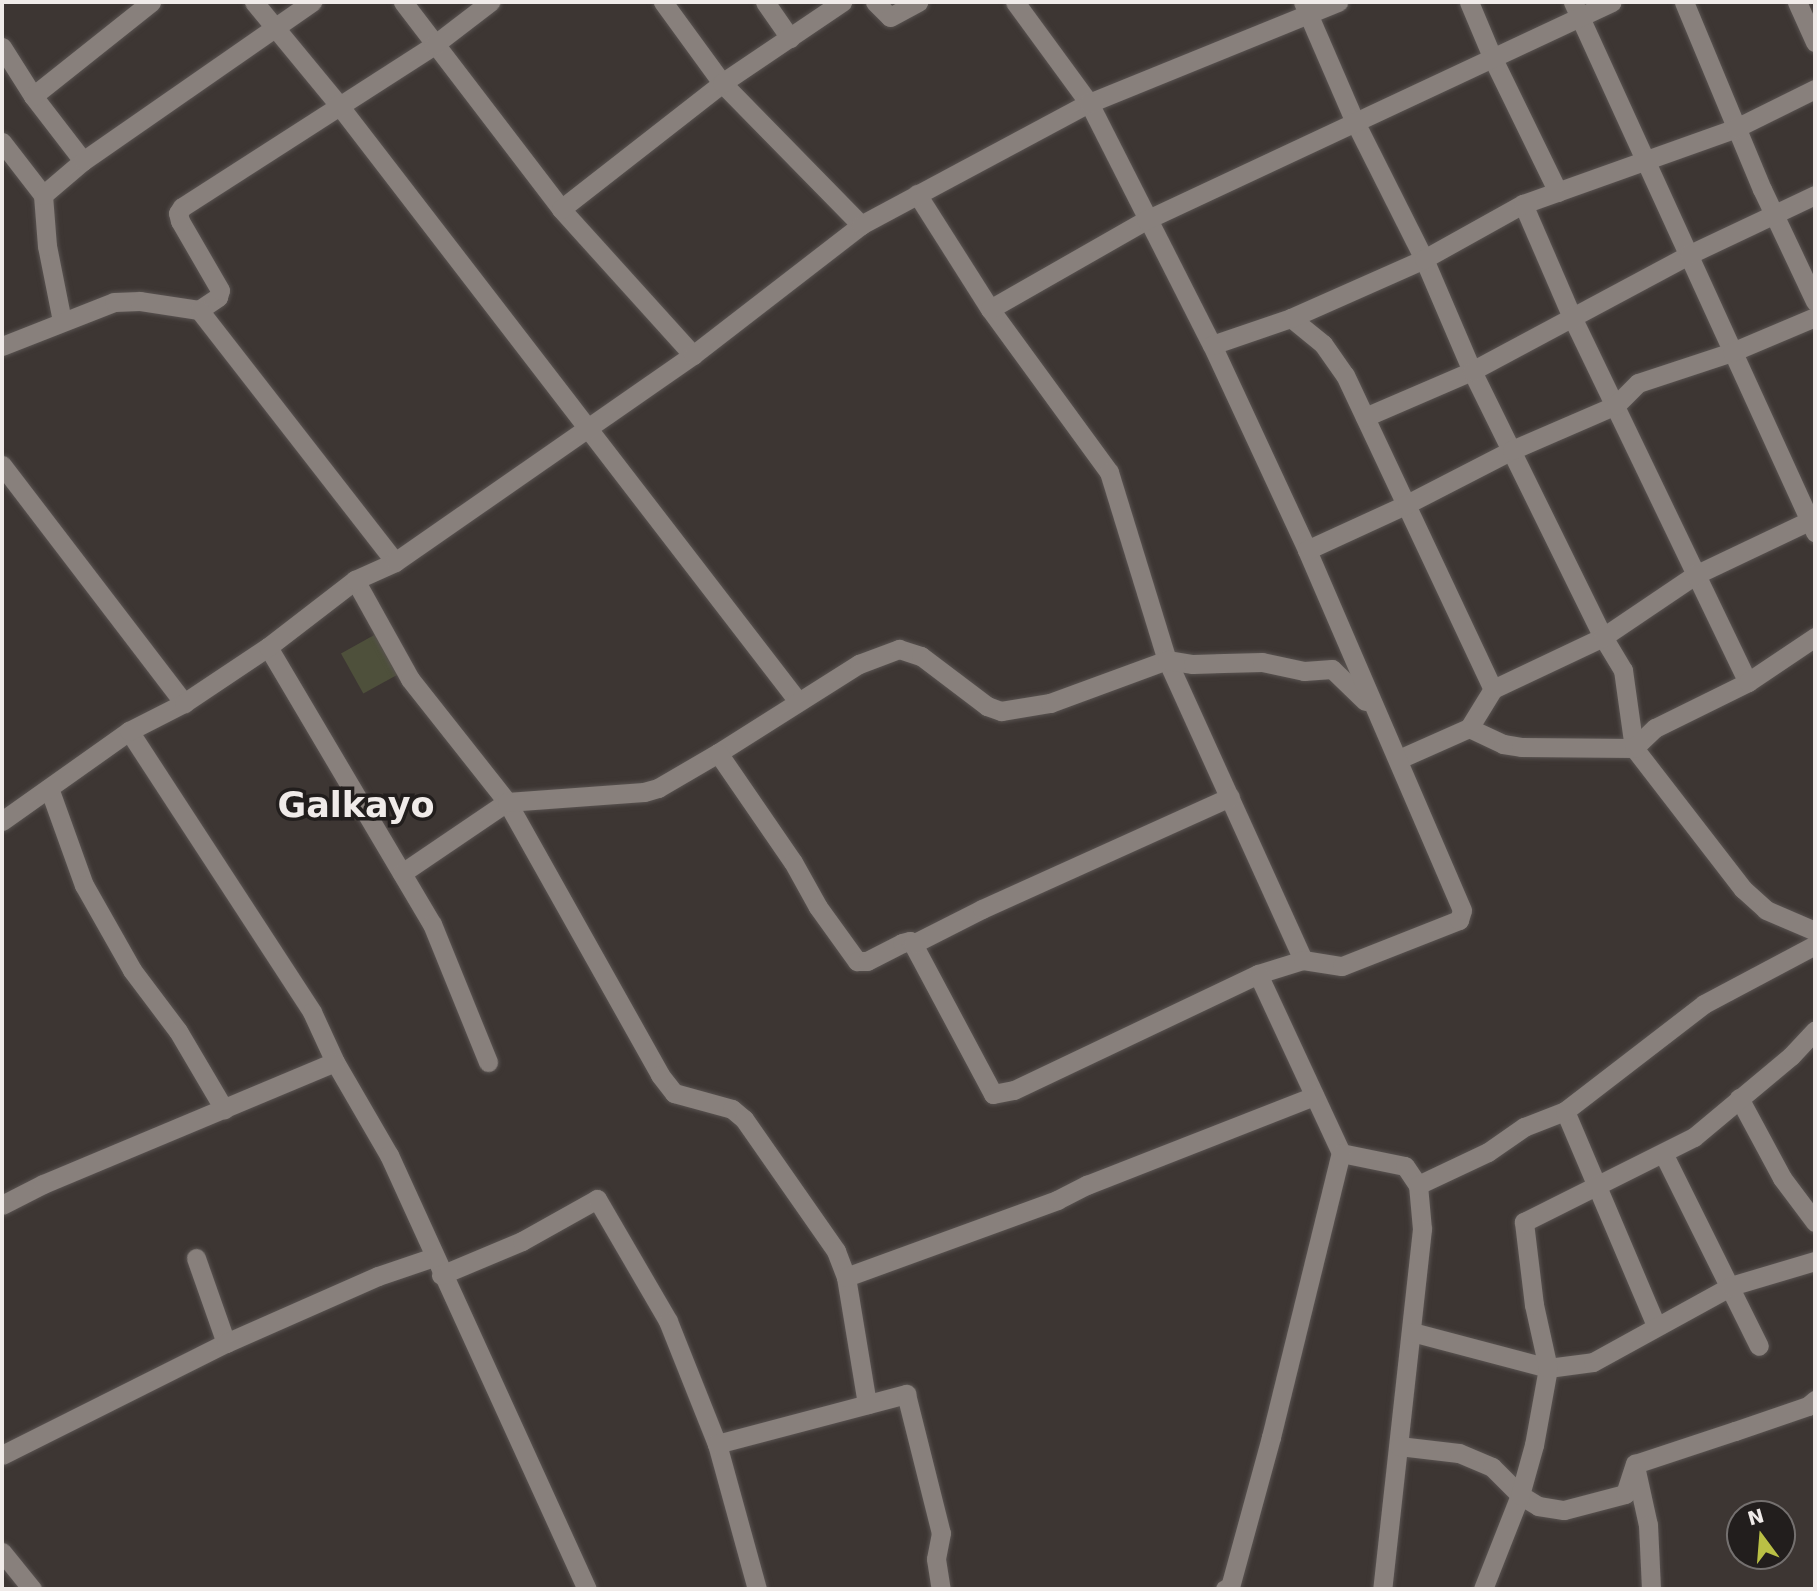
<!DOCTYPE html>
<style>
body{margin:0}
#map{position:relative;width:1817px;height:1591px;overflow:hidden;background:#3d3633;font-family:"DejaVu Sans",sans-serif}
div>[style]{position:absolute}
.green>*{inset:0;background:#4e503b;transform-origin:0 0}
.roads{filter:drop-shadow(0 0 2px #595351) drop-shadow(0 0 2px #595351)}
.minor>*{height:19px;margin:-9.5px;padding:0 9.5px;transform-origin:9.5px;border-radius:9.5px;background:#88807c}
.tertiary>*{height:19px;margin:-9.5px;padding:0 9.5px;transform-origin:9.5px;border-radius:9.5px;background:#88807c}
span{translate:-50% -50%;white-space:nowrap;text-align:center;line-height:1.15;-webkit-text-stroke:7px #221e1d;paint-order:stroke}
.town-label{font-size:35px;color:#f0ebe9;font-weight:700}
.frame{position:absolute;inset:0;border:4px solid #f0ebe9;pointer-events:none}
.north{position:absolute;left:1726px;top:1500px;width:70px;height:70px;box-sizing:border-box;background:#221e1d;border:2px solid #74706f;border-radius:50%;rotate:344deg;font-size:19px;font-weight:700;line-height:28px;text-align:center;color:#f0ebe9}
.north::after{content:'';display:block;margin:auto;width:24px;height:32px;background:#bac045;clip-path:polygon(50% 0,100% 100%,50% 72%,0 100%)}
</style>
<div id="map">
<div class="green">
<div style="left:376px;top:634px;width:46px;height:40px;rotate:61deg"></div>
</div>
<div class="roads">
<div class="minor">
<div style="left:254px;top:2px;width:132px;rotate:50.5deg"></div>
<div style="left:338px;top:104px;width:752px;rotate:52.4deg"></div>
<div style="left:403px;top:2px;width:260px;rotate:52.6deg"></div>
<div style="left:561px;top:209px;width:197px;rotate:47.9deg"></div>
<div style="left:663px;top:2px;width:100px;rotate:53.9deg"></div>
<div style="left:722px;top:83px;width:199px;rotate:45.6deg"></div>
<div style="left:765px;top:2px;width:44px;rotate:55.2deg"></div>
<div style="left:875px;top:2px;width:21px;rotate:45deg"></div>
<div style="left:890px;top:17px;width:32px;rotate:-28deg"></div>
<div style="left:1015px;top:2px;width:125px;rotate:53.8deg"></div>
<div style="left:1089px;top:103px;width:271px;rotate:63.1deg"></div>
<div style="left:1212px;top:345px;width:226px;rotate:65.1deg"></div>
<div style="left:1303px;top:2px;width:129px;rotate:66.6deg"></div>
<div style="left:1354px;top:120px;width:156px;rotate:63.3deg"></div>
<div style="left:1424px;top:259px;width:122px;rotate:66.8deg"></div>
<div style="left:1472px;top:371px;width:297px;rotate:63.8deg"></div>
<div style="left:1603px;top:637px;width:39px;rotate:59deg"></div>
<div style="left:1623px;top:670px;width:79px;rotate:82deg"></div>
<div style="left:1634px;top:748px;width:178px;rotate:52.3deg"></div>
<div style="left:1743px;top:889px;width:31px;rotate:42deg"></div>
<div style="left:1766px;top:910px;width:53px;rotate:23.2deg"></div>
<div style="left:1469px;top:2px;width:62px;rotate:67.2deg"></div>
<div style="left:1493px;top:59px;width:148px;rotate:64deg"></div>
<div style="left:1573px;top:2px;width:583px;rotate:65.46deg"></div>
<div style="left:1684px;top:2px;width:203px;rotate:67.4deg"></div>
<div style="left:1762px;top:189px;width:124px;rotate:64.7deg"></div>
<div style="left:1797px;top:2px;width:44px;rotate:65.8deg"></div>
<div style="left:2px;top:47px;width:58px;rotate:57.7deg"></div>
<div style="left:33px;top:96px;width:82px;rotate:52.4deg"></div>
<div style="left:33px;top:96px;width:151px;rotate:-38.5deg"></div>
<div style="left:2px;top:142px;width:67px;rotate:52.3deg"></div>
<div style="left:917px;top:194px;width:136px;rotate:57.6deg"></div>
<div style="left:990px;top:309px;width:202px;rotate:53.9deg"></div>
<div style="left:1109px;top:472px;width:197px;rotate:72.9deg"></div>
<div style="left:1167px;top:660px;width:329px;rotate:65.6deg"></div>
<div style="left:1523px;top:204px;width:123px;rotate:66.6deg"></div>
<div style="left:1572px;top:317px;width:405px;rotate:64.3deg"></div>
<div style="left:561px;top:209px;width:204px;rotate:-38deg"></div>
<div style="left:722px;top:83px;width:145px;rotate:-34deg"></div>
<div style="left:990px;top:309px;width:180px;rotate:-29.7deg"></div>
<div style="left:1146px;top:220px;width:514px;rotate:-25.07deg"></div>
<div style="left:199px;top:310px;width:23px;rotate:-34deg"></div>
<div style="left:218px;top:297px;width:7px;rotate:-74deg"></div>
<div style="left:220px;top:290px;width:80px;rotate:-120.1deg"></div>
<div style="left:180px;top:221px;width:8px;rotate:-104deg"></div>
<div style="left:178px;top:213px;width:7px;rotate:-56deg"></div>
<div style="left:182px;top:207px;width:300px;rotate:-32.7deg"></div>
<div style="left:434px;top:45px;width:71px;rotate:-37.5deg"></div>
<div style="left:1291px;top:318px;width:41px;rotate:39.1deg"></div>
<div style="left:1323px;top:344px;width:38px;rotate:55deg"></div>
<div style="left:1345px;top:375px;width:347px;rotate:64.8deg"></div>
<div style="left:62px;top:321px;width:76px;rotate:-101.3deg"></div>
<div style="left:47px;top:246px;width:51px;rotate:-94.5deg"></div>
<div style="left:43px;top:195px;width:52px;rotate:-40.4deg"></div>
<div style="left:83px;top:161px;width:279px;rotate:-34.8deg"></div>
<div style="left:1212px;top:345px;width:83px;rotate:-18.9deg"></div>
<div style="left:1291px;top:318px;width:145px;rotate:-23.9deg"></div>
<div style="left:1424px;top:259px;width:113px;rotate:-29.1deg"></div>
<div style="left:1523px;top:204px;width:226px;rotate:-19.6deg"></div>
<div style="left:1736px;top:128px;width:88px;rotate:-26.3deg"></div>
<div style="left:2px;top:346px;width:120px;rotate:-21.4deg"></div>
<div style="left:114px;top:302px;width:26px;rotate:-2deg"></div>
<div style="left:140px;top:301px;width:60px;rotate:8.7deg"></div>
<div style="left:199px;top:310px;width:319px;rotate:52.1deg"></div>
<div style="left:1365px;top:417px;width:116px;rotate:-23.3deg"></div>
<div style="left:1472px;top:371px;width:247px;rotate:-28.2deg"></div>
<div style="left:1690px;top:254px;width:138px;rotate:-25.3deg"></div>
<div style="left:2px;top:465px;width:300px;rotate:52.6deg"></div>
<div style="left:355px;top:580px;width:113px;rotate:60.9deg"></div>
<div style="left:410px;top:679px;width:157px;rotate:51.7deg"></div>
<div style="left:507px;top:802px;width:313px;rotate:60.7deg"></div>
<div style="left:660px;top:1075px;width:23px;rotate:52deg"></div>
<div style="left:674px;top:1093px;width:60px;rotate:15.4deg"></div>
<div style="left:732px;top:1109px;width:16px;rotate:40deg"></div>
<div style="left:744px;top:1119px;width:161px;rotate:55.1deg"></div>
<div style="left:836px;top:1251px;width:28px;rotate:69deg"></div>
<div style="left:846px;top:1277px;width:129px;rotate:80.6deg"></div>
<div style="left:268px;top:647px;width:322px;rotate:59.4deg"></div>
<div style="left:432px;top:924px;width:149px;rotate:67.9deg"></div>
<div style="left:1469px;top:728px;width:38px;rotate:25deg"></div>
<div style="left:1503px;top:744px;width:18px;rotate:9deg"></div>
<div style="left:1521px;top:747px;width:113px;rotate:0.5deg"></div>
<div style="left:1634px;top:748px;width:29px;rotate:-44deg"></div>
<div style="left:1655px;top:728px;width:104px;rotate:-26.3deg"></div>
<div style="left:1748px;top:682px;width:81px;rotate:-33.9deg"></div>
<div style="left:129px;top:731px;width:335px;rotate:56.9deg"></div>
<div style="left:312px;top:1012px;width:55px;rotate:65.3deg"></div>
<div style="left:335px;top:1062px;width:108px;rotate:59.9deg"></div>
<div style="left:389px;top:1155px;width:477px;rotate:65.5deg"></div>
<div style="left:718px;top:753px;width:167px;rotate:-32.3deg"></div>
<div style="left:859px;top:664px;width:43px;rotate:-20.6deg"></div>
<div style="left:899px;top:649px;width:23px;rotate:18deg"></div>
<div style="left:921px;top:656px;width:83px;rotate:37.1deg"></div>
<div style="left:987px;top:706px;width:15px;rotate:20deg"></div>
<div style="left:1001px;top:711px;width:50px;rotate:-9.3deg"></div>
<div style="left:1050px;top:703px;width:125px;rotate:-20.2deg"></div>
<div style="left:1167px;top:660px;width:26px;rotate:9deg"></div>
<div style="left:1193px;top:664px;width:69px;rotate:-1.7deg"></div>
<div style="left:1262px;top:662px;width:43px;rotate:12.1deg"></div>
<div style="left:1304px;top:671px;width:28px;rotate:-4deg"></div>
<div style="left:1332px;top:669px;width:46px;rotate:44.1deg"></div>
<div style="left:1399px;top:759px;width:77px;rotate:-23.9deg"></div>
<div style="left:1469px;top:728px;width:46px;rotate:-58.4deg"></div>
<div style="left:1493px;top:689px;width:122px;rotate:-25.3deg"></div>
<div style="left:1603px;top:637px;width:111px;rotate:-34deg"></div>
<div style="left:1695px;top:575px;width:133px;rotate:-25.4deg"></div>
<div style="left:49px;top:788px;width:103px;rotate:70.2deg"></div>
<div style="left:84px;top:885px;width:98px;rotate:60.5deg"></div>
<div style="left:132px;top:970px;width:76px;rotate:53deg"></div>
<div style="left:178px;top:1031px;width:91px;rotate:59.5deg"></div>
<div style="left:402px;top:873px;width:127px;rotate:-34.1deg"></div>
<div style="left:507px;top:802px;width:137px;rotate:-4.2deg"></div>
<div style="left:644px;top:792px;width:15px;rotate:-16deg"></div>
<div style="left:658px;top:788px;width:69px;rotate:-30.3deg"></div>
<div style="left:718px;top:753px;width:132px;rotate:55.5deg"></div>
<div style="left:793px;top:862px;width:51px;rotate:60.9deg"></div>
<div style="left:818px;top:907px;width:67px;rotate:54.2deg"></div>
<div style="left:857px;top:961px;width:10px"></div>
<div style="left:867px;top:961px;width:39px;rotate:-27deg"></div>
<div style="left:902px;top:943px;width:8px;rotate:-14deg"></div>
<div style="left:910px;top:941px;width:4px;rotate:45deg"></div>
<div style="left:913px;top:944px;width:170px;rotate:61.9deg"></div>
<div style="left:993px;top:1094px;width:21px;rotate:-11deg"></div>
<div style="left:1014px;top:1090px;width:270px;rotate:-25.4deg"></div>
<div style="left:1258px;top:974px;width:47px;rotate:-17.3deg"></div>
<div style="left:1303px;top:960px;width:39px;rotate:9deg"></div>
<div style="left:1342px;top:966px;width:126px;rotate:-21.5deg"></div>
<div style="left:1459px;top:920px;width:10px;rotate:-73deg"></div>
<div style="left:1462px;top:910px;width:392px;rotate:-113.3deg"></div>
<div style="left:1307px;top:550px;width:110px;rotate:-24.7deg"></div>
<div style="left:1407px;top:504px;width:118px;rotate:-27.2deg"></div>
<div style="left:1512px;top:450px;width:113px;rotate:-23.4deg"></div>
<div style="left:1616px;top:405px;width:31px;rotate:-45deg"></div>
<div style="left:1638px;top:383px;width:99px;rotate:-18.3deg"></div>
<div style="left:1732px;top:352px;width:90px;rotate:-22.9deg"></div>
<div style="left:913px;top:944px;width:77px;rotate:-26.9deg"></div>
<div style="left:982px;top:909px;width:272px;rotate:-24.3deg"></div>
<div style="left:1258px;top:974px;width:197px;rotate:65.1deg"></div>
<div style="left:1341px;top:1153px;width:65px;rotate:11.5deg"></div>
<div style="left:1405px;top:1166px;width:23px;rotate:56deg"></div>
<div style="left:1418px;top:1185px;width:44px;rotate:84.8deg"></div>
<div style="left:1422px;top:1229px;width:362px;rotate:96.3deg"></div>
<div style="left:1739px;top:1098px;width:91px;rotate:61.7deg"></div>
<div style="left:1782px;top:1178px;width:55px;rotate:53.1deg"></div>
<div style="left:1565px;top:1111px;width:233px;rotate:67deg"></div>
<div style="left:1664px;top:1155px;width:213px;rotate:63.6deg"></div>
<div style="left:1418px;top:1185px;width:77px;rotate:-25.2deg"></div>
<div style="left:1488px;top:1152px;width:44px;rotate:-34.8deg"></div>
<div style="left:1524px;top:1127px;width:44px;rotate:-21.3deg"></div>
<div style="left:1565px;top:1111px;width:175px;rotate:-37.6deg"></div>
<div style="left:1704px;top:1004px;width:126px;rotate:-28deg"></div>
<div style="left:2px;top:1205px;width:46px;rotate:-27.1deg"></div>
<div style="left:43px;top:1184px;width:316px;rotate:-22.7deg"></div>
<div style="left:196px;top:1258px;width:90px;rotate:70.6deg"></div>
<div style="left:441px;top:1275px;width:88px;rotate:-22.8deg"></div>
<div style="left:522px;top:1241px;width:86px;rotate:-29.2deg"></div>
<div style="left:597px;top:1199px;width:141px;rotate:59.8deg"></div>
<div style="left:668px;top:1321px;width:132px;rotate:68.3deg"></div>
<div style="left:717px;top:1444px;width:150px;rotate:74.6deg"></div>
<div style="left:846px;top:1277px;width:225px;rotate:-20deg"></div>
<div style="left:1057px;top:1200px;width:34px;rotate:-27deg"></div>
<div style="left:1087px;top:1185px;width:244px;rotate:-21.4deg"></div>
<div style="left:1412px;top:1332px;width:141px;rotate:14.8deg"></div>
<div style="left:1548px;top:1368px;width:45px;rotate:-7.6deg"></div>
<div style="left:1593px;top:1362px;width:158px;rotate:-28.8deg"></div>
<div style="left:1731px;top:1286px;width:88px;rotate:-16.6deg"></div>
<div style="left:717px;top:1444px;width:196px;rotate:-14.8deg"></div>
<div style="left:906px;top:1394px;width:143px;rotate:75.9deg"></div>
<div style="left:941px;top:1533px;width:26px;rotate:101deg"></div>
<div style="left:936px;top:1559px;width:30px;rotate:81deg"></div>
<div style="left:1399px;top:1446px;width:60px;rotate:6.7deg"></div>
<div style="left:1459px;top:1453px;width:36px;rotate:23deg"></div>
<div style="left:1492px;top:1467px;width:40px;rotate:45deg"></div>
<div style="left:1520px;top:1495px;width:21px;rotate:31deg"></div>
<div style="left:1538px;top:1506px;width:26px;rotate:9deg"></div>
<div style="left:1564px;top:1510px;width:63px;rotate:-14.7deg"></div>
<div style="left:1625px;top:1494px;width:32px;rotate:-72deg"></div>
<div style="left:1635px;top:1464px;width:105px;rotate:-18.3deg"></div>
<div style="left:1735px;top:1431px;width:77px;rotate:-18.9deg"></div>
<div style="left:1808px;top:1406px;width:9px;rotate:-41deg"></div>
<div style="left:2px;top:1455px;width:250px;rotate:-26.6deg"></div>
<div style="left:226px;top:1343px;width:166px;rotate:-23.8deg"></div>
<div style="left:378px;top:1276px;width:59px;rotate:-18.7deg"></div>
<div style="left:1635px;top:1466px;width:60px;rotate:77.6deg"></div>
<div style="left:1648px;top:1525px;width:64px;rotate:87.3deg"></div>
<div style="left:2px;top:1552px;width:48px;rotate:51deg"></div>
<div style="left:1225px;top:1589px;width:5px;rotate:-22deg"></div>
<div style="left:1230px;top:1587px;width:156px;rotate:-74.7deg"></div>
<div style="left:1271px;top:1437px;width:292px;rotate:-76.2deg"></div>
<div style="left:1483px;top:1589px;width:101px;rotate:-68.5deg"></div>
<div style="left:1520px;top:1495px;width:52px;rotate:-74.4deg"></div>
<div style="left:1534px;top:1445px;width:78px;rotate:-79.7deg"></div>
<div style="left:1548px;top:1368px;width:65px;rotate:-102.5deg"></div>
<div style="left:1534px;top:1305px;width:84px;rotate:-96.9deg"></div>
<div style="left:1524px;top:1222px;width:190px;rotate:-26.6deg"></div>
<div style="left:1694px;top:1137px;width:126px;rotate:-39.9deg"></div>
<div style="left:1791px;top:1056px;width:35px;rotate:-47deg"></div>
</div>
<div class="tertiary">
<div style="left:2px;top:821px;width:156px;rotate:-35.3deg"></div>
<div style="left:129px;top:731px;width:62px;rotate:-27deg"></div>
<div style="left:184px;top:703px;width:101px;rotate:-33.7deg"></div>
<div style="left:268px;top:647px;width:110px;rotate:-37.6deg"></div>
<div style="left:355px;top:580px;width:44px;rotate:-24.2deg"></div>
<div style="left:395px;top:562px;width:363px;rotate:-34.8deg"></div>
<div style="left:693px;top:355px;width:212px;rotate:-37.7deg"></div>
<div style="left:861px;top:225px;width:259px;rotate:-28.2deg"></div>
<div style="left:1089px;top:103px;width:269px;rotate:-22.1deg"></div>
</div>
</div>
<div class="town-label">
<span style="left:356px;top:805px">Galkayo</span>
</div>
<div class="frame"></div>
<div class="north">N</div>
</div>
